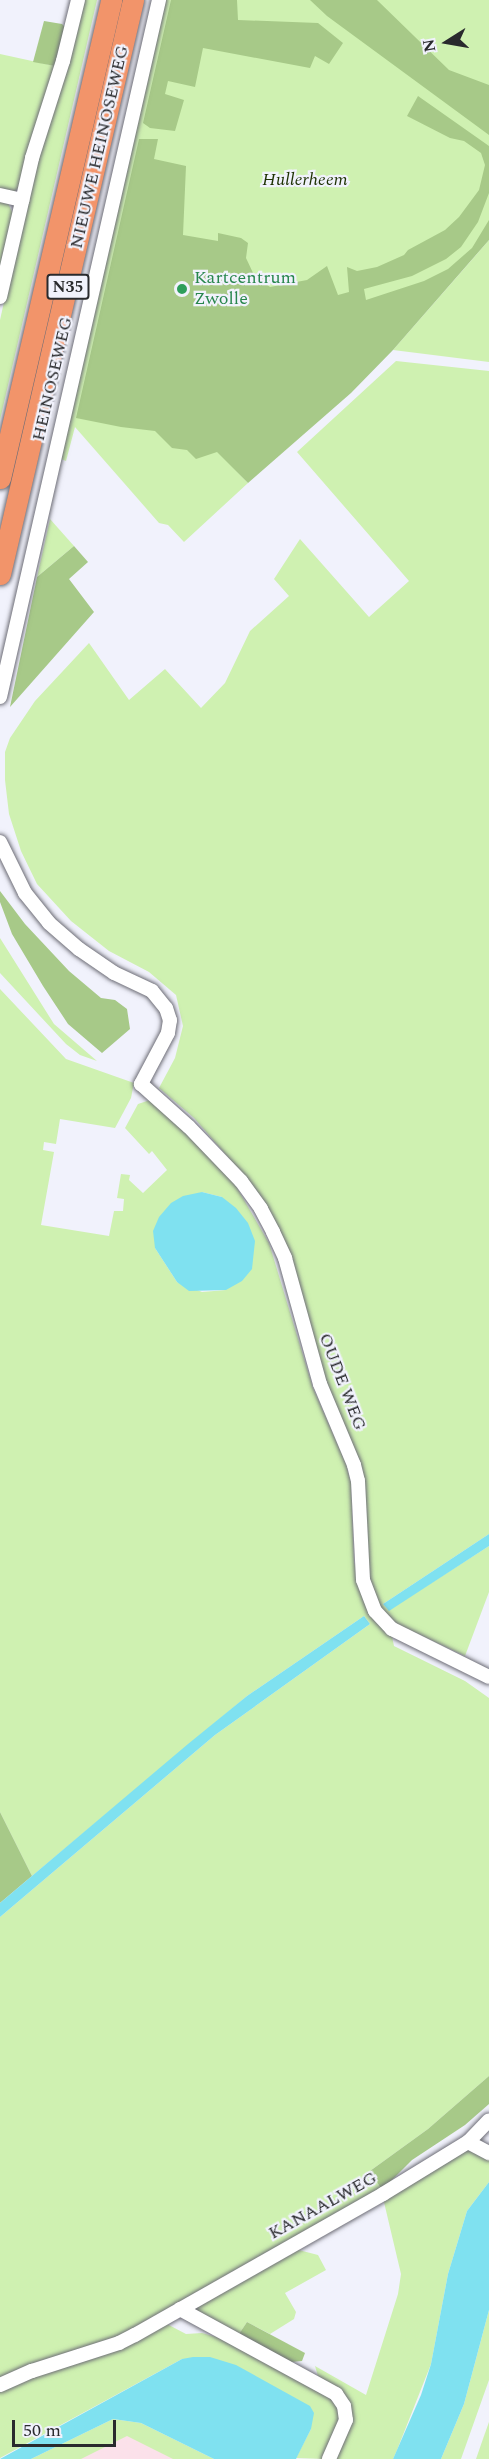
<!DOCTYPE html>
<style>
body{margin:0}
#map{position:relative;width:489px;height:2459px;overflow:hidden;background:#f1f2fc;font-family:Spectral,serif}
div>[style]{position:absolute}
.industrial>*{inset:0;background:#fbe1ea}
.green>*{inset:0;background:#cff1b1}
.forest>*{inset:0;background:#a7c988}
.water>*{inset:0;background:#7fe1f0}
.roads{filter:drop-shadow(0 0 2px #6d6d76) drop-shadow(0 0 2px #6d6d76)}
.minor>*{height:14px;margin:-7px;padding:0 7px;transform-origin:7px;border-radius:7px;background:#fff}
.trunk>*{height:21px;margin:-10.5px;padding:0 10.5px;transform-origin:10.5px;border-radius:10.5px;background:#f2946a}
.dots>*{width:16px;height:16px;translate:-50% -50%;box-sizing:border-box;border:3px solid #f1f2fc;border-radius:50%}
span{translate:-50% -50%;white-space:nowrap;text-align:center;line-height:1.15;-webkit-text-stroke:4.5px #f1f2fc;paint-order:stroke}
.shield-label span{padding:2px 4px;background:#f1f2fc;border:2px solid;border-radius:4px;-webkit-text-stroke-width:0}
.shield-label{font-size:16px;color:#292a2d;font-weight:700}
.street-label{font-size:18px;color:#292a2d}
.park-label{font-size:18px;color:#1e3203;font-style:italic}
.leisure-label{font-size:18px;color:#27864d}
.left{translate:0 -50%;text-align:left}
.north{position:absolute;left:417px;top:12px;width:60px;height:60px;-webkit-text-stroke:4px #f1f2fc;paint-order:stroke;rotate:259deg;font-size:16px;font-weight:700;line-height:24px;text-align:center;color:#292a2d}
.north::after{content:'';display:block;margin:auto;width:21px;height:27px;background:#292a2d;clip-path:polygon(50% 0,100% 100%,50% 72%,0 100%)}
.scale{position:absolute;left:12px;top:2420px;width:104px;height:27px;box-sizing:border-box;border:3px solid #292a2d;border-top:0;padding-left:8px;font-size:18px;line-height:21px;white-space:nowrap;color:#292a2d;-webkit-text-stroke:4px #f1f2fc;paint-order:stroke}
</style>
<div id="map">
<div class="industrial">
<div style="clip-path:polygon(123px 2427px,186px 2459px,61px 2459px)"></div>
</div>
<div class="green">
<div style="clip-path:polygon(85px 0,97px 0,0 420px,0 320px,31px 181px)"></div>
<div style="clip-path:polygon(165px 0,489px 0,489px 235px,429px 307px,228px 462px,248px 483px,184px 542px,168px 525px,159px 523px,75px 427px,66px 461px,61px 459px,61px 454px)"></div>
<div style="clip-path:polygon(0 54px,55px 66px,19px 187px,13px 193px,0 191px)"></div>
<div style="clip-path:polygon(0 200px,8px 203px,13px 214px,0 269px)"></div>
<div style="clip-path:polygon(489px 240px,489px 362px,393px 350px,470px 262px)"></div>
<div style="clip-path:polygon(396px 361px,489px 371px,489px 1534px,383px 1604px,389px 1610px,489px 1546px,489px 1592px,465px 1656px,397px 1624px,381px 1612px,371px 1590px,366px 1561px,362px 1482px,324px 1384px,299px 1297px,240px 1171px,194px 1118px,159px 1088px,175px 1058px,183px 1026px,176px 995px,149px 972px,109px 951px,71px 921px,37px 884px,21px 851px,9px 814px,5px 780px,5px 752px,10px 738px,35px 701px,89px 643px,129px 700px,165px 669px,201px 708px,225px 683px,250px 631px,289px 596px,274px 579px,300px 539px,369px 617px,409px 581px,297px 452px)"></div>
<div style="clip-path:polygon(50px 519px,74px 546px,37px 577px)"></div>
<div style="clip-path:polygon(0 938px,54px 1024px,97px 1061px,80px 1055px,66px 1044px,0 973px)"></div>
<div style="clip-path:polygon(evenodd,0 989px,66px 1059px,134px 1083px,131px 1098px,115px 1128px,60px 1119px,56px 1144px,44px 1142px,43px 1150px,54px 1152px,41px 1225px,109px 1236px,114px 1211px,123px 1211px,124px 1199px,117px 1198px,121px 1174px,130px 1175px,129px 1180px,143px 1193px,167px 1170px,152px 1151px,149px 1154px,125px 1128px,138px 1104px,150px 1100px,156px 1101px,233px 1181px,269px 1243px,313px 1388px,346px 1464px,351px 1483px,354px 1562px,361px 1594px,391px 1632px,394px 1646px,465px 1681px,489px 1698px,489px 2076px,428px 2129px,370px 2171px,382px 2190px,126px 2336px,0 2382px,0 1917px,215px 1735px,370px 1624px,364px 1616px,247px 1696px,32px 1876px,0 1812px,0 989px,202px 1192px,222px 1197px,226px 1290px,202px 1292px,177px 1282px,155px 1248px,202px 1192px)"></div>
<div style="clip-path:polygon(470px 2149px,489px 2158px,489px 2182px,467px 2211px,448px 2274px,431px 2364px,397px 2450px,393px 2459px,334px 2459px,349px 2429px,340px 2390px,318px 2376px,315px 2366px,366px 2395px,398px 2294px,401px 2274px,383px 2198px,454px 2153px)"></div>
<div style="clip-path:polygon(291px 2248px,318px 2255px,326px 2270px,285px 2293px,296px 2312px,294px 2319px,270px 2334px,247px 2322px,239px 2334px,196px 2310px,195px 2307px)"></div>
<div style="clip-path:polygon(489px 2310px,489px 2380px,461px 2459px,441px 2459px,464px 2404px)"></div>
<div style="clip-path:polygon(165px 2323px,186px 2334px,202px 2333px,234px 2342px,336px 2402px,340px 2420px,324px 2459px,296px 2458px,311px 2429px,182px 2359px,0 2458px,0 2390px)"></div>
<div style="clip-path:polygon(113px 2419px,141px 2423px,214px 2459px,173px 2459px,127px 2436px,81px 2459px,31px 2459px)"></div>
<div style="clip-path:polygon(489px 2422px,489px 2459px,476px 2459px,484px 2436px)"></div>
</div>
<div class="forest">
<div style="clip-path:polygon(171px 0,237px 0,238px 20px,318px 23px,343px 43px,329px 64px,315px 56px,310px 68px,203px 48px,195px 87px,168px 81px,165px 94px,184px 100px,175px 131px,150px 128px,143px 123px)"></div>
<div style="clip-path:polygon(310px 0,377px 0,449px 70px,489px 85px,489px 135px,327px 16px)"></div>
<div style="clip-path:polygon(44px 21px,62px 24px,66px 28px,55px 66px,33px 62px)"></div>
<div style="clip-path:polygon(418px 96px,489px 146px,489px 193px,478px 222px,461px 247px,446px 259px,412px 276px,364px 289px,366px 300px,424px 281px,448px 269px,472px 248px,489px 220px,489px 240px,393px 350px,351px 393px,248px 483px,217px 452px,196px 459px,187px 450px,172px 448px,155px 431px,121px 427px,76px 418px,139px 139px,158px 139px,154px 159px,186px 166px,183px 235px,218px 241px,218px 233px,241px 238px,248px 243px,246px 258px,254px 275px,270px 287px,307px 280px,327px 266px,338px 295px,349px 292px,347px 267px,357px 271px,377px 267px,404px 255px,408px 250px,445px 230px,459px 217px,479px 190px,485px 165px,481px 153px,464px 141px,450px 138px,407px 116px)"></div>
<div style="clip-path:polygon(74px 546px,88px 562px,69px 579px,94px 612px,10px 707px,37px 577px)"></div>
<div style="clip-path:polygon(0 891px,25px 924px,69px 971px,101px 998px,115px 1000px,127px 1009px,130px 1029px,102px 1053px,68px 1024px,43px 986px,12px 934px,0 902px)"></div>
<div style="clip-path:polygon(0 1812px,32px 1876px,0 1903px)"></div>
<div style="clip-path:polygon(489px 2076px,489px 2104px,465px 2125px,412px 2160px,382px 2190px,370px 2171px,428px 2129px)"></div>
<div style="clip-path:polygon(247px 2322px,305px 2353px,302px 2361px,291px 2362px,239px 2334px)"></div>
</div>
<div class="water">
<div style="clip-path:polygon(202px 1192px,222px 1197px,236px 1208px,248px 1223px,255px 1241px,252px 1269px,242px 1281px,226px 1290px,189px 1291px,177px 1282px,155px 1248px,153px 1231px,159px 1217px,171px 1203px,183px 1196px)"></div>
<div style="clip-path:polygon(489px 1534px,489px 1546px,389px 1611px,383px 1604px)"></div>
<div style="clip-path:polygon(364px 1616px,370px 1624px,215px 1735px,0 1917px,0 1903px,188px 1744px,247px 1696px)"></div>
<div style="clip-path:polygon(489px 2182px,489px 2310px,464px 2404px,441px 2459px,393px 2459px,421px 2395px,431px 2364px,448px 2274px,467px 2211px)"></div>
<div style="clip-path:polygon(193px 2357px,210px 2357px,236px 2365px,310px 2406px,314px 2413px,311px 2429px,296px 2459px,214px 2459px,141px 2423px,113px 2419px,31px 2459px,0 2459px,182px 2359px)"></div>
</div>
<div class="roads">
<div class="minor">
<div style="left:0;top:195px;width:23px;rotate:13deg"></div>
<div style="left:0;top:297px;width:143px;rotate:-77deg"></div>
<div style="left:32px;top:158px;width:102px;rotate:-72.3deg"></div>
<div style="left:63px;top:61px;width:63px;rotate:-76.2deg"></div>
<div style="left:0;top:697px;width:715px;rotate:-77.15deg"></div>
<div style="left:0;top:842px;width:57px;rotate:63.9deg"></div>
<div style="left:25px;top:893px;width:38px;rotate:51deg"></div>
<div style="left:49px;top:923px;width:40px;rotate:41deg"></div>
<div style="left:79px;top:949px;width:42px;rotate:34.4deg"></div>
<div style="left:114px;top:973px;width:42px;rotate:25.3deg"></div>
<div style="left:152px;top:991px;width:22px;rotate:51deg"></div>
<div style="left:166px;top:1008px;width:13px;rotate:72deg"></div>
<div style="left:170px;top:1020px;width:13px;rotate:99deg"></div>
<div style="left:168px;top:1033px;width:58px;rotate:117.9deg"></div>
<div style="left:141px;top:1084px;width:64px;rotate:41.9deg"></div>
<div style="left:189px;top:1127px;width:75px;rotate:46.1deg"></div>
<div style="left:241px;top:1181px;width:34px;rotate:54deg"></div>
<div style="left:261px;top:1209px;width:26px;rotate:62deg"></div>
<div style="left:273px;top:1232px;width:29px;rotate:65deg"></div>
<div style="left:285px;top:1258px;width:131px;rotate:74.5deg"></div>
<div style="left:320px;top:1384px;width:88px;rotate:67.2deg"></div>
<div style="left:354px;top:1465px;width:16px;rotate:76deg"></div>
<div style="left:358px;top:1481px;width:99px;rotate:87.1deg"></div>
<div style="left:363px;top:1580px;width:33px;rotate:69deg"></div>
<div style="left:375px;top:1611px;width:25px;rotate:47deg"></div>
<div style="left:392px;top:1629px;width:108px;rotate:26.3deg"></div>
<div style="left:468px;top:2142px;width:24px;rotate:28deg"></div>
<div style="left:180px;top:2309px;width:178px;rotate:28.6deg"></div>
<div style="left:336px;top:2394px;width:14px;rotate:56deg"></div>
<div style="left:344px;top:2406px;width:14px;rotate:82deg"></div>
<div style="left:346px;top:2420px;width:43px;rotate:113.6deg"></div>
<div style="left:0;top:2385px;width:35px;rotate:-24deg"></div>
<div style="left:32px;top:2371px;width:91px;rotate:-17.8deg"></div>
<div style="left:119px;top:2343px;width:18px;rotate:-27deg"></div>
<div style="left:135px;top:2335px;width:285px;rotate:-29.6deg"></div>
<div style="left:383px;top:2194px;width:100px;rotate:-31.5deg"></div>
<div style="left:468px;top:2142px;width:30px;rotate:-46deg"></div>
</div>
<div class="trunk">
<div style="left:0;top:478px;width:491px;rotate:-76.9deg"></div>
<div style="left:0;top:574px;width:589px;rotate:-76.95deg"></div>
</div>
</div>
<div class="dots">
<div style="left:182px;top:289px;background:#2e9e5b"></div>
</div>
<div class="shield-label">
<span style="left:68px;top:287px">N35</span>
</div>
<div class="street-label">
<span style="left:100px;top:147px;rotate:-77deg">NIEUWE HEINOSEWEG</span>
<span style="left:53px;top:379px;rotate:-77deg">HEINOSEWEG</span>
<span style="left:342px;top:1382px;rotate:69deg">OUDE WEG</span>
<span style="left:323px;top:2206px;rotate:-29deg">KANAALWEG</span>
</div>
<div class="park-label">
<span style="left:305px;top:180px">Hullerheem</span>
</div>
<div class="leisure-label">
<span class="left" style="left:194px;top:289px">Kartcentrum<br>Zwolle</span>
</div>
<div class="north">N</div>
<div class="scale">50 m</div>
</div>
